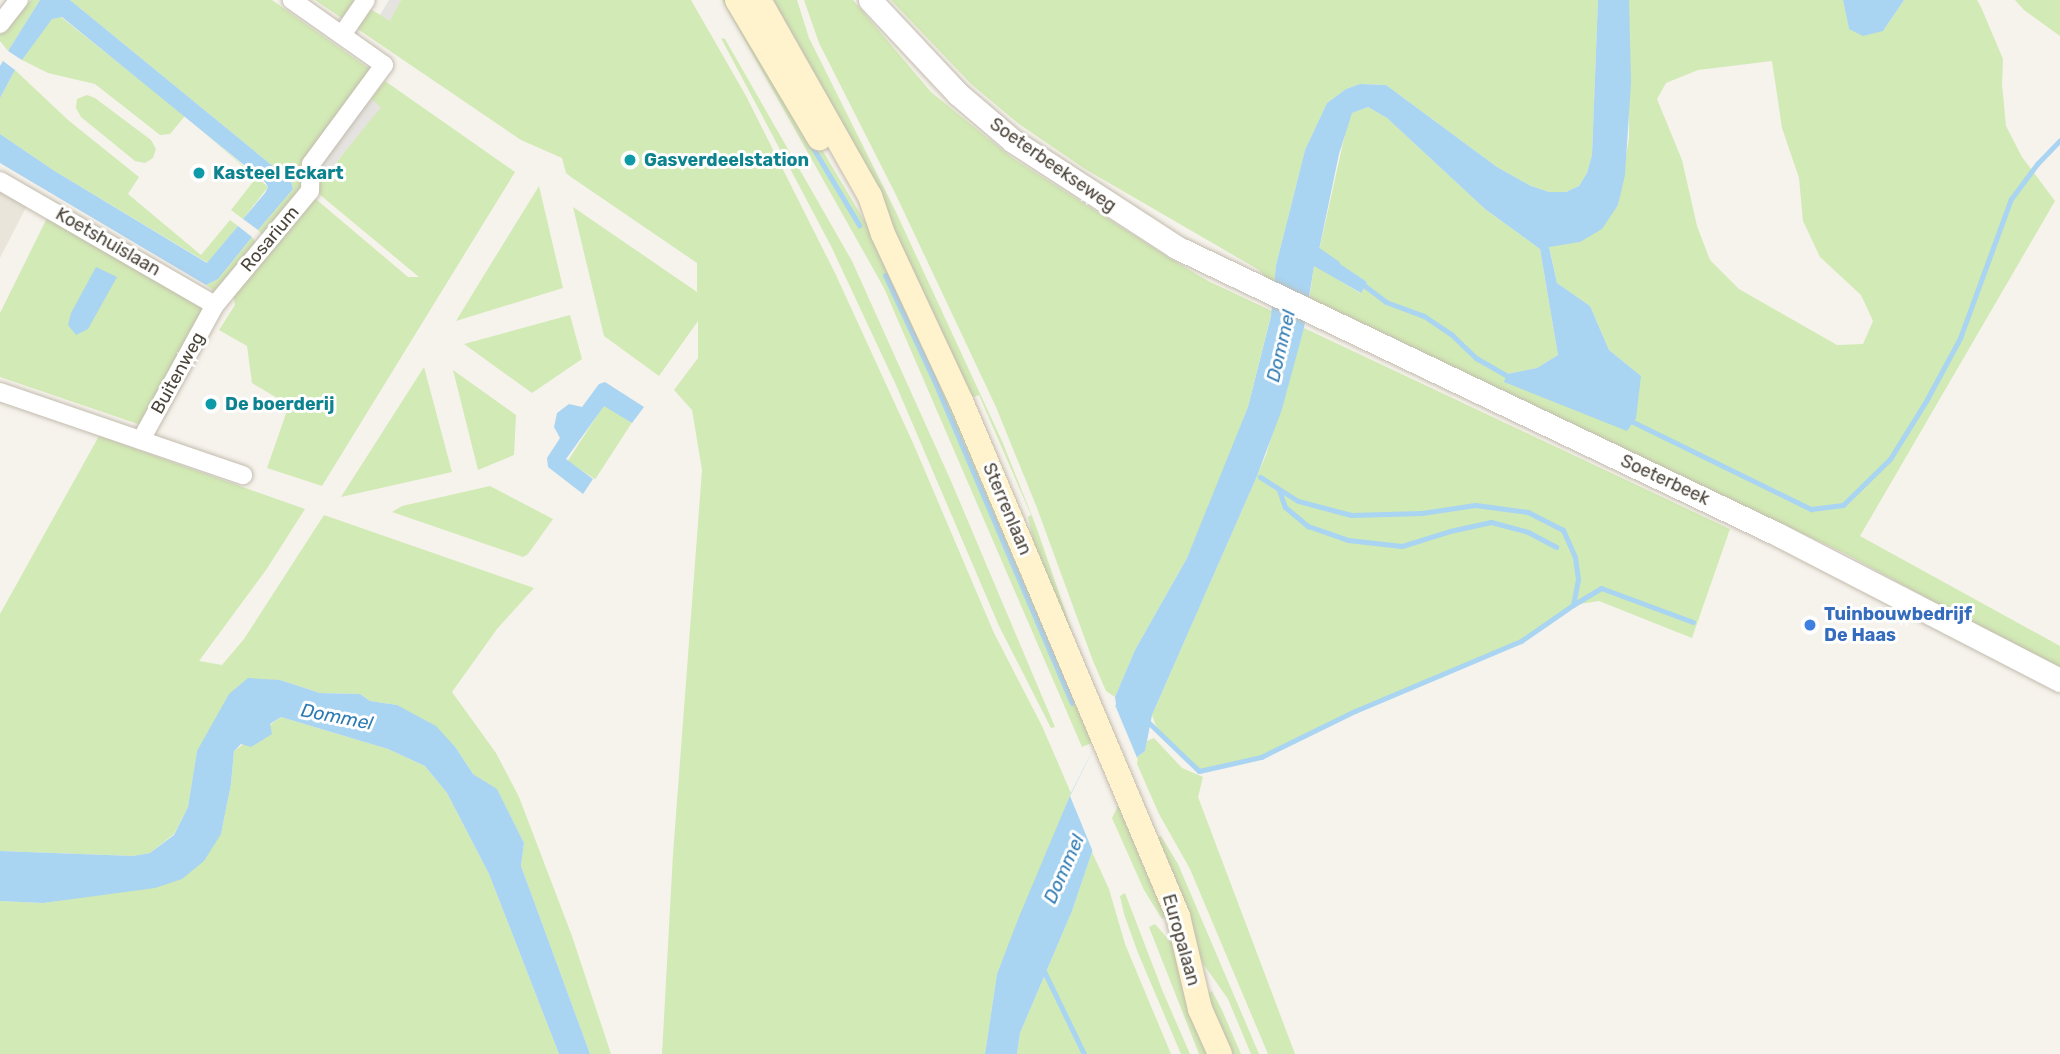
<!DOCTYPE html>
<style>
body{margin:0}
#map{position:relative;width:2060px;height:1054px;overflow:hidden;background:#f6f3ec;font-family:Rubik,sans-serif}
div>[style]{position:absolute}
.residential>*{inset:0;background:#eae5da}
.green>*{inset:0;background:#d2eab5;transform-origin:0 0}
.parking>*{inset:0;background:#e5e3e0;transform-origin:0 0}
.water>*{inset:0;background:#a9d4f2}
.pier>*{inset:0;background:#f6f3ec}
.stream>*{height:5px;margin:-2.5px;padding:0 2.5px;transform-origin:2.5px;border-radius:2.5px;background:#a9d4f2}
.roads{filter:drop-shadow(0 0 2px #c2bbae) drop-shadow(0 0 2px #c2bbae)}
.minor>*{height:18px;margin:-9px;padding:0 9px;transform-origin:9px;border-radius:9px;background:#fff}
.tertiary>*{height:23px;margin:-11.5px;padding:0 11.5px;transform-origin:11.5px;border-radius:11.5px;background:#fff}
.secondary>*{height:24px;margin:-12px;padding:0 12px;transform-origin:12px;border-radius:12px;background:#fff3cd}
.dots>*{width:19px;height:19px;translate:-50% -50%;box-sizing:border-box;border:4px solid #fff;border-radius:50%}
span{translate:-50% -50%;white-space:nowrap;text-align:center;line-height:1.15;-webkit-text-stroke:6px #fff;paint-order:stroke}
.culture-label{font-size:18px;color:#0d838f;font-weight:700}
.left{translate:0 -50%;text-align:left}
.street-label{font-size:18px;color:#4b4439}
.shop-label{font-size:18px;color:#366cbe;font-weight:700}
.water-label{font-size:19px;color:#2e7ab2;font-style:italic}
</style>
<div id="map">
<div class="residential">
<div style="clip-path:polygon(0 172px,35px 190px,0 258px)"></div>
</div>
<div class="green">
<div style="clip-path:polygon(31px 0,40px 0,8px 51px,0 41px,0 34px)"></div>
<div style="clip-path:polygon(70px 0,272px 0,371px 70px,302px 190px,267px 235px,262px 234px,258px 230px,293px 189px,291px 181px)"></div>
<div style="clip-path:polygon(315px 0,353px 0,390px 20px,401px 0,691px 0,746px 96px,835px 273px,913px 443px,994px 633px,1042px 726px,1071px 793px,997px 974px,985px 1054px,662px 1054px,673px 854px,702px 470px,692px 410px,674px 390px,698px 358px,698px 321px,659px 376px,604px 336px,573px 207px,697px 292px,697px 263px,571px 177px,566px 173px,562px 158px,521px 140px)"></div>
<div style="clip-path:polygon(722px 0,733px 0,877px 242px,904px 295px,1096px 741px,1082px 747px,884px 288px)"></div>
<div style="clip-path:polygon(773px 0,797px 0,809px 38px,895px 210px,1002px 441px,1036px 526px,1071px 628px,1067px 629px,1036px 554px,1028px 517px,1031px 515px,979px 395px,969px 399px)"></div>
<div style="clip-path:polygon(804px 0,853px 0,931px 92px,1011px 157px,1165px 255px,1208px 281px,1272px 311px,1248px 407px,1211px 502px,1187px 558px,1135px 650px,1115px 697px,1106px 691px,1093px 661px,1037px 508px,996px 407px,896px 195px,819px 43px)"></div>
<div style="clip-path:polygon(891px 0,1598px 0,1592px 155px,1587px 173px,1579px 186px,1566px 192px,1549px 192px,1531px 186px,1497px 167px,1386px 85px,1360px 84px,1346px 89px,1327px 103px,1305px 150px,1276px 265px,1274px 286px,1259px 270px,1085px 169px,1019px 124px,971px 84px)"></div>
<div style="clip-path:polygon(evenodd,1629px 0,1843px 0,1849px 29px,1883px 31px,1904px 0,1977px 0,1981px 7px,2003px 59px,2002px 84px,2006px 126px,2022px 157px,2055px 201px,1860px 536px,2060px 646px,2060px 670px,1846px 554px,1309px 301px,1314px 265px,1360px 293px,1367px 282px,1319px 251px,1347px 125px,1352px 113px,1368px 107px,1387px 118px,1485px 209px,1540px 249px,1558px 355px,1537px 368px,1507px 374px,1641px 376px,1609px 350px,1590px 306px,1557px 283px,1549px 246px,1580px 242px,1618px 205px,1629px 138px,1629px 0,1772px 61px,1782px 128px,1799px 178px,1803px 221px,1820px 257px,1861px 295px,1873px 321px,1863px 344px,1837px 345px,1739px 289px,1710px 260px,1697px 226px,1682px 160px,1657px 99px,1666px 83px,1698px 70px,1772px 61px)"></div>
<div style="clip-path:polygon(2015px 0,2060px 0,2060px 36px,2024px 10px)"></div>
<div style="clip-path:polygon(61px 17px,185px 116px,170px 134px,160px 135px,95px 84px,48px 73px,22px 60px,52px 18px)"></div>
<div style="clip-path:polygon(721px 38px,725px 39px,852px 261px,951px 481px,1055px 727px,1051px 728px,999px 626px,896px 385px,831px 246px)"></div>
<div style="clip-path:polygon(15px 70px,68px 120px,139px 177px,128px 194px,201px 255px,230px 220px,238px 226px,208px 263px,53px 170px,0 134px,0 98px)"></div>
<div style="clip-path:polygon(385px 81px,515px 172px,322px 486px,267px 468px,289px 405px,252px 383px,247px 346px,219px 330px,235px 305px,233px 293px,311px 195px,408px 277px,419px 277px,313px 189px,315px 170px,325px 177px,380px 107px,371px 99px)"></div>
<div style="clip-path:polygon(87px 95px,95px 98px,151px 140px,156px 149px,153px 158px,145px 163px,135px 161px,81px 117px,76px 108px,77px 99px)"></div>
<div style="clip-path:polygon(191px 121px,268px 187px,243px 219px,231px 210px,256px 178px)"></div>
<div style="clip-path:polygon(539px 186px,563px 288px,456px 321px,481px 280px)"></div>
<div style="clip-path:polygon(50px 212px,204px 304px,207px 312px,141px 425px,0 377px,0 313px)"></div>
<div style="clip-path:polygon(252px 237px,258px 245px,217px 293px,206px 285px,218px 279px)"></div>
<div style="clip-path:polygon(570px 315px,582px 359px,532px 393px,464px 344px)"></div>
<div style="clip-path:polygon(1304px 328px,1730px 529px,1692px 638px,1599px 601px,1573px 605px,1521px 641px,1355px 711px,1261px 757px,1199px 771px,1183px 758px,1156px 726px,1152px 715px,1266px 455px)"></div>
<div style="clip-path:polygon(424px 367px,452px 472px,341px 497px)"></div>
<div style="clip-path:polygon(453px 370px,516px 415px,514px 455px,478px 470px)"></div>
<div style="left:604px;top:405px;width:33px;height:67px;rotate:33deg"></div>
<div style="clip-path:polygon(99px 436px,305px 509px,266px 570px,199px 661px,222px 665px,244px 639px,324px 515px,534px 588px,497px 629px,452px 692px,496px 753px,519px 797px,572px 936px,611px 1054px,590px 1054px,521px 866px,524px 843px,497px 790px,473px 774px,456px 748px,397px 705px,370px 701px,360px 694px,320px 693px,280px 680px,197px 751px,188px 807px,174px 834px,150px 853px,133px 856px,0 851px,0 614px)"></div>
<div style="clip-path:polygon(490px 486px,553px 519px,528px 554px,523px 557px,392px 512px,402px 506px)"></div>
<div style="clip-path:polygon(281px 717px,388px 749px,425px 766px,447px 793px,489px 874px,559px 1054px,0 1054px,0 901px,43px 903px,90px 896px,221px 834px,231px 784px,234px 751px)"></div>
<div style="clip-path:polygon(1154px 738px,1182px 768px,1203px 777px,1198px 797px,1295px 1054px,1268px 1054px,1190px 869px,1159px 814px,1137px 764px,1137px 757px,1145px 751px,1147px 741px)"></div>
<div style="clip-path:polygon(1121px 800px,1168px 916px,1162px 919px,1144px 890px,1112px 818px)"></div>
<div style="clip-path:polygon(1161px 836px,1178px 864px,1259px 1054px,1251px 1054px,1228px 999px,1197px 955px,1156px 838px)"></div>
<div style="clip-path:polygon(1092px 852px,1109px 889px,1125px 944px,1171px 1054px,1017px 1054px,1020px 1033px,1072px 911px)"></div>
<div style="clip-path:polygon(1125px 893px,1163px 992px,1190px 1054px,1181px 1054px,1138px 953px,1124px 914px,1120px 896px)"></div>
<div style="clip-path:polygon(1155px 924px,1176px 948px,1210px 1054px,1199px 1054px,1149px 927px)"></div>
<div style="clip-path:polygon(1212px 991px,1222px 1010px,1241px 1054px,1230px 1054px,1207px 994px)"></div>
</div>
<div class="parking">
<div style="clip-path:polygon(389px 0,401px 0,390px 21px,380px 15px)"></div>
<div style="left:371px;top:99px;width:13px;height:90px;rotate:39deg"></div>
</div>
<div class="water">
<div style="clip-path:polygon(40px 0,70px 0,291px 181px,293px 189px,258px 230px,243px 219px,265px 193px,268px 187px,265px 182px,62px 17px,52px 19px,22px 60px,8px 51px)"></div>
<div style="clip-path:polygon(1598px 0,1629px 0,1631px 82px,1625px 175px,1618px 205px,1602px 229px,1580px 242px,1549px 247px,1557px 283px,1590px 306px,1609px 350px,1641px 376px,1636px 418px,1627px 431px,1504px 382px,1507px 374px,1537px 368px,1558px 355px,1540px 249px,1485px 209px,1387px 118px,1368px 107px,1352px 113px,1339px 154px,1319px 250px,1367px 282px,1361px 293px,1314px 266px,1304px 328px,1282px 409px,1257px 476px,1152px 715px,1145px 751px,1137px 757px,1092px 852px,1072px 911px,1020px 1033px,1017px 1054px,985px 1054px,997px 974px,1019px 917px,1071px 793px,1116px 704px,1115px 697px,1135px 650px,1187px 558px,1248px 407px,1271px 316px,1276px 265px,1294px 194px,1305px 150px,1327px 103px,1346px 89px,1360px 84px,1386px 85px,1497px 167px,1531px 186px,1549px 192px,1566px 192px,1579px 186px,1587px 173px,1592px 155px)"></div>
<div style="clip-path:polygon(1843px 0,1904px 0,1883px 31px,1863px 36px,1849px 29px)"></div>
<div style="clip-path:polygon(3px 61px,15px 70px,0 98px,0 66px)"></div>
<div style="clip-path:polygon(0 134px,53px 170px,207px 263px,238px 226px,252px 237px,218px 279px,206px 285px,0 163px)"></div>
<div style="clip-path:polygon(96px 267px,117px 277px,88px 329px,76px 335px,68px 325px,71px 313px)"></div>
<div style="clip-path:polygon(605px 382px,644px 407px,632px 423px,604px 406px,566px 459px,593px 479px,583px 494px,548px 467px,547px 458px,560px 438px,554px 427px,557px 413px,569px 404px,582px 407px,599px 384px)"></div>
<div style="clip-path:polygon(248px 678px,280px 680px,320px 693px,360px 694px,370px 701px,397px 705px,436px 726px,456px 748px,473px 774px,497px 789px,524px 843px,521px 866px,590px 1054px,559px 1054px,489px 874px,447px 793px,425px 766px,388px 749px,281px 717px,270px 724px,272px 734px,251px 747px,241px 744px,234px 751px,231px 784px,221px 834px,204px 861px,182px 879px,155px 888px,43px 903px,0 901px,0 851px,133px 856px,150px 853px,174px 835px,188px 807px,197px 751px,229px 694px)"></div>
</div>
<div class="pier">
<div style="clip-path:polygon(1115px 705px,1138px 760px,1093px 852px,1070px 796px)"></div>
</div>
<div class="stream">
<div style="left:810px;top:143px;width:96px;rotate:59.1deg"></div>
<div style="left:1314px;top:247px;width:28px;rotate:35deg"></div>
<div style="left:885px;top:275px;width:116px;rotate:65deg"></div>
<div style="left:934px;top:380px;width:351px;rotate:66.9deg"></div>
<div style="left:1361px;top:283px;width:31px;rotate:37deg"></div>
<div style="left:1386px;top:302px;width:40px;rotate:20.2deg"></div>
<div style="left:1424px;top:316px;width:32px;rotate:34deg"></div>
<div style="left:1451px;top:334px;width:35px;rotate:44deg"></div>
<div style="left:1476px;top:358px;width:40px;rotate:29.7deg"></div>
<div style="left:1629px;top:420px;width:203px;rotate:26.1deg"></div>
<div style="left:1811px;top:509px;width:32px;rotate:-7deg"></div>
<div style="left:1843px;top:505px;width:66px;rotate:-44.4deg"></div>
<div style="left:1890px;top:459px;width:68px;rotate:-58.2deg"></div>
<div style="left:1926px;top:401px;width:72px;rotate:-61.6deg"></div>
<div style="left:1960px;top:338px;width:148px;rotate:-69.9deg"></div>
<div style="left:2011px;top:199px;width:44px;rotate:-53.4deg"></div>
<div style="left:2037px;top:164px;width:33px;rotate:-46deg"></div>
<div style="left:1279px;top:490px;width:18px;rotate:71deg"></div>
<div style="left:1285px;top:507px;width:30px;rotate:40deg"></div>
<div style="left:1308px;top:526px;width:42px;rotate:19.3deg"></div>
<div style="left:1348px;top:540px;width:54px;rotate:6.3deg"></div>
<div style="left:1402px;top:546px;width:50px;rotate:-17.4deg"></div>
<div style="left:1450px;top:531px;width:42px;rotate:-12.4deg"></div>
<div style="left:1491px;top:522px;width:38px;rotate:15deg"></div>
<div style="left:1528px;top:532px;width:32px;rotate:28deg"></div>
<div style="left:1573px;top:605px;width:33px;rotate:-31deg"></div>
<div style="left:1601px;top:588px;width:98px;rotate:20.3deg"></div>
<div style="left:1147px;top:721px;width:72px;rotate:43.9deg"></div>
<div style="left:1199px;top:771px;width:64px;rotate:-12.7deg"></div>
<div style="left:1261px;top:757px;width:105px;rotate:-26.1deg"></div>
<div style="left:1355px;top:711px;width:180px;rotate:-22.9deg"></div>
<div style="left:1521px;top:641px;width:63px;rotate:-34.7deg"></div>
<div style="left:1573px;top:605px;width:26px;rotate:-79deg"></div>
<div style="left:1578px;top:579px;width:22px;rotate:-98deg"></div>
<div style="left:1575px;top:557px;width:30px;rotate:-114deg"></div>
<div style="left:1563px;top:530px;width:39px;rotate:-153deg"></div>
<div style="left:1528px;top:512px;width:53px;rotate:-172.5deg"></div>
<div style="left:1475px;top:505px;width:54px;rotate:171.4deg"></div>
<div style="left:1422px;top:513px;width:71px;rotate:178.4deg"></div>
<div style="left:1351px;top:515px;width:55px;rotate:-165.2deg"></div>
<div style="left:1298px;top:501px;width:45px;rotate:-147.7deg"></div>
<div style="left:1041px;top:965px;width:99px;rotate:64.2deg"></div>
</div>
<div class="roads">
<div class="minor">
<div style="left:0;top:24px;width:31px;rotate:-52deg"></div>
<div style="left:342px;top:35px;width:42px;rotate:-55.6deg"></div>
<div style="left:0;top:181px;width:248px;rotate:30deg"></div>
<div style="left:0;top:392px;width:257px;rotate:18.9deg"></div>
<div style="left:141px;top:440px;width:154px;rotate:-61.3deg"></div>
<div style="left:215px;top:305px;width:148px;rotate:-50.2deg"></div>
<div style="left:310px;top:191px;width:27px;rotate:-88deg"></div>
<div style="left:311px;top:164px;width:123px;rotate:-53.6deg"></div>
<div style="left:384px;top:65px;width:113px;rotate:-144.8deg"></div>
</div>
<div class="tertiary">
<div style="left:870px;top:0;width:129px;rotate:46.9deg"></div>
<div style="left:958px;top:94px;width:72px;rotate:40.5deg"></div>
<div style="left:1013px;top:141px;width:194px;rotate:33deg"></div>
<div style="left:1176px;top:247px;width:668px;rotate:25.53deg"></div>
<div style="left:1779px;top:535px;width:316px;rotate:27.3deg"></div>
</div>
<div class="secondary">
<div style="left:737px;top:0;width:161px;rotate:59.3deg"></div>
<div style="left:759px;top:0;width:225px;rotate:60.5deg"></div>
<div style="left:870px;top:196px;width:40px;rotate:71.1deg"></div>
<div style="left:883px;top:234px;width:184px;rotate:65deg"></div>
<div style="left:961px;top:401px;width:559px;rotate:67.15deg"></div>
<div style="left:1178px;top:916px;width:96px;rotate:76.7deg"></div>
<div style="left:1200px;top:1009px;width:49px;rotate:66deg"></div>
</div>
</div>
<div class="dots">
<div style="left:630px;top:160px;background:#0f9aa8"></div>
<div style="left:199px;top:173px;background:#0f9aa8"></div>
<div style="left:211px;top:404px;background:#0f9aa8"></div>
<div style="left:1810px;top:625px;background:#3f7fe0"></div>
</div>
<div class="culture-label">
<span class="left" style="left:644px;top:160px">Gasverdeelstation</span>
<span class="left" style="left:213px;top:173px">Kasteel Eckart</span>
<span class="left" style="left:225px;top:404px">De boerderij</span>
</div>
<div class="street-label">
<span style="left:1053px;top:165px;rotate:35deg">Soeterbeekseweg</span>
<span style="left:270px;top:239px;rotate:-50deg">Rosarium</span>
<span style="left:108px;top:242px;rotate:30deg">Koetshuislaan</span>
<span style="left:178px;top:373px;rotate:-61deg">Buitenweg</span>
<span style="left:1665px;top:480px;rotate:25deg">Soeterbeek</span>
<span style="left:1007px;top:509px;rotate:67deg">Sterrenlaan</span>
<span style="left:1181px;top:940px;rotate:74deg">Europalaan</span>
</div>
<div class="shop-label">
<span class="left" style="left:1824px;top:625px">Tuinbouwbedrijf<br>De Haas</span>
</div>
<div class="water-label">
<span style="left:1281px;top:346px;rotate:-77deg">Dommel</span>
<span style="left:337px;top:717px;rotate:11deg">Dommel</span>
<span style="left:1064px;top:869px;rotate:-66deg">Dommel</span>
</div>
</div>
